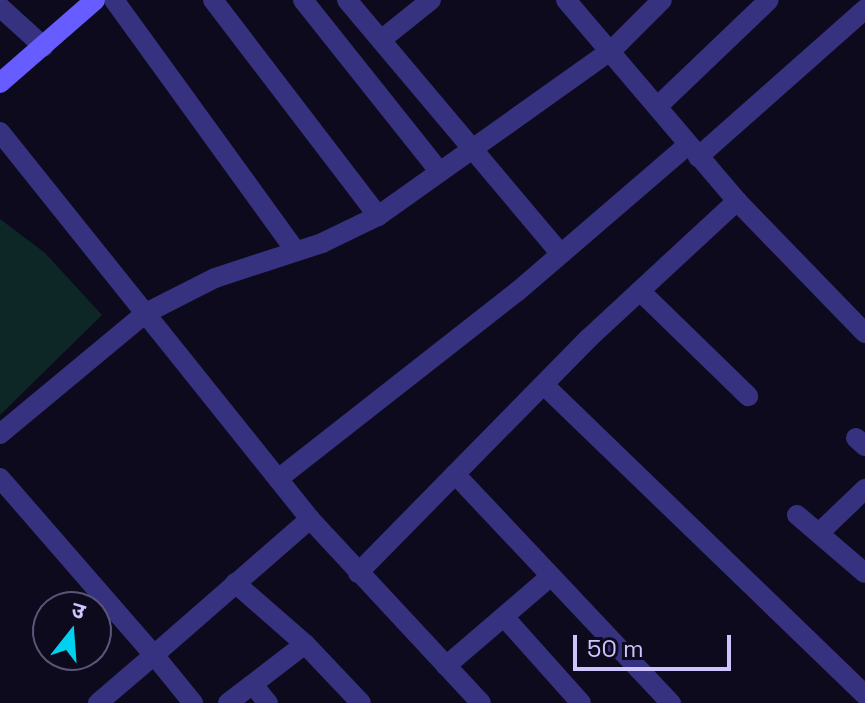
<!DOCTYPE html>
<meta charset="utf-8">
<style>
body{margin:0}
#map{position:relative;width:865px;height:703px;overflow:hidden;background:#0e0a1d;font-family:"Space Grotesk","Noto Sans Devanagari",sans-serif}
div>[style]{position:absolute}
.green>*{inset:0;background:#0d2727}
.street>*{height:20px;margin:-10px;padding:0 10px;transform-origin:10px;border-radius:10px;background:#37327f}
.secondary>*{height:20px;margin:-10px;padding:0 10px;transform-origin:10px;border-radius:10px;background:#665cff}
span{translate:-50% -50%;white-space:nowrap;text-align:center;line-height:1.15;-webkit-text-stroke:6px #0e0a1d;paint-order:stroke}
.north{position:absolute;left:32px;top:591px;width:80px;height:80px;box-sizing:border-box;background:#0e0a1d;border:2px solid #5b5577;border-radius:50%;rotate:17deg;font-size:22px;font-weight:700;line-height:32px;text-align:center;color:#cec5ff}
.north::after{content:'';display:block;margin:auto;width:28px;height:36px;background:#00d1f0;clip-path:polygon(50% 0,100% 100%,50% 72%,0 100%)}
.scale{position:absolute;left:573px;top:635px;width:158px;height:36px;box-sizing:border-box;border:4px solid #cec5ff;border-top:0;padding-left:10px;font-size:24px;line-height:28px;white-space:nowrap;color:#cec5ff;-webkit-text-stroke:6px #0e0a1d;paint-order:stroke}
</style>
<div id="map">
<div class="green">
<div style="clip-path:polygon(0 219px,45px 253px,102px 315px,0 415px)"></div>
</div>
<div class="street">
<div style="left:114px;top:0;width:310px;rotate:54.1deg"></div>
<div style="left:213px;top:0;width:272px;rotate:52.6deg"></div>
<div style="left:303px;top:0;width:217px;rotate:51.5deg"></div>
<div style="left:347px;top:0;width:332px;rotate:49.9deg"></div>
<div style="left:566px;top:0;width:264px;rotate:49.6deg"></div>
<div style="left:737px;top:201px;width:184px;rotate:45.9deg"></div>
<div style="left:0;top:7px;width:59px;rotate:42.3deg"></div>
<div style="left:381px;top:40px;width:64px;rotate:-38.7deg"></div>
<div style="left:658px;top:106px;width:153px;rotate:-43.7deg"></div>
<div style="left:0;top:132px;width:496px;rotate:51.3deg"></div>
<div style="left:310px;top:519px;width:251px;rotate:47.1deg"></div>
<div style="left:698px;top:157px;width:223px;rotate:-41.5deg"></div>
<div style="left:640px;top:291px;width:151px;rotate:44.2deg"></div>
<div style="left:544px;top:385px;width:446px;rotate:44deg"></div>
<div style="left:0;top:434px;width:190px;rotate:-39.7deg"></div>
<div style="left:146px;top:313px;width:77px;rotate:-26.9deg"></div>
<div style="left:215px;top:278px;width:113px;rotate:-18.1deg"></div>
<div style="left:322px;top:243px;width:62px;rotate:-25.7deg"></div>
<div style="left:378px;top:216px;width:288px;rotate:-35.4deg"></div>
<div style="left:613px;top:49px;width:69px;rotate:-45deg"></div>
<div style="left:856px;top:438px;width:12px;rotate:42deg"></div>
<div style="left:455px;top:474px;width:315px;rotate:46.7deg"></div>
<div style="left:0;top:478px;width:235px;rotate:49deg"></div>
<div style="left:154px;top:655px;width:207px;rotate:-41.1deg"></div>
<div style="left:278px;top:479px;width:305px;rotate:-38.1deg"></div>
<div style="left:518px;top:291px;width:224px;rotate:-40.7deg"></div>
<div style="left:797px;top:515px;width:89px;rotate:40.5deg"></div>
<div style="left:819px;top:533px;width:64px;rotate:-43.7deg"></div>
<div style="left:358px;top:573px;width:330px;rotate:-45.5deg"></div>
<div style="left:589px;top:338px;width:202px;rotate:-42.8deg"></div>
<div style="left:235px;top:583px;width:93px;rotate:41.1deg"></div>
<div style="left:305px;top:644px;width:81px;rotate:46.5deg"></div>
<div style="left:505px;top:618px;width:114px;rotate:48.2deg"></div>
<div style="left:446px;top:666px;width:138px;rotate:-40.6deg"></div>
<div style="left:254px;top:686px;width:22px;rotate:51deg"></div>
<div style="left:98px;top:703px;width:74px;rotate:-40.6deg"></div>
<div style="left:154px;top:655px;width:62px;rotate:50.9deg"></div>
<div style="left:228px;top:703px;width:97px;rotate:-37.5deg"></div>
</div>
<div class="secondary">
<div style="left:0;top:83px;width:126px;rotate:-41.1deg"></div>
</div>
<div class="north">उ</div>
<div class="scale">50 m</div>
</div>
